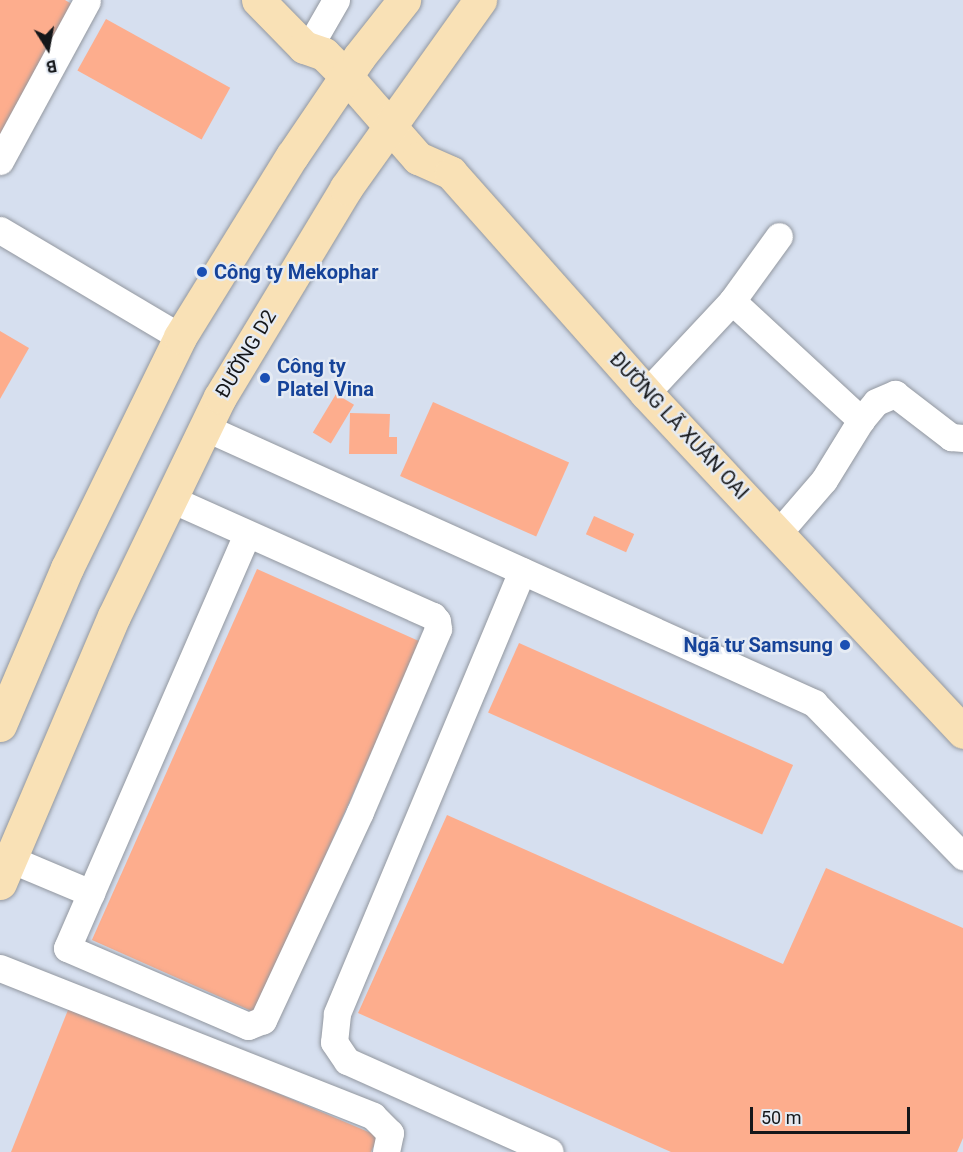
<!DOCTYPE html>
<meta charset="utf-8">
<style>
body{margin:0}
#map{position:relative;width:963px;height:1152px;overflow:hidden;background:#e5ebf4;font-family:Roboto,sans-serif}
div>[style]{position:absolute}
.built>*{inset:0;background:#d6dfef;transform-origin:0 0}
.building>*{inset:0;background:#fdad8d;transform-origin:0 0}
.roads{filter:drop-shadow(0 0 2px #92979f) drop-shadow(0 0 2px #92979f)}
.minor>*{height:27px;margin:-13.5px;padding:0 13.5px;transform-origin:13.5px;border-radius:13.5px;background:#fff}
.major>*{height:33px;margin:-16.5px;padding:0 16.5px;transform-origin:16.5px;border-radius:16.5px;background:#f9e1b6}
.dots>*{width:16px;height:16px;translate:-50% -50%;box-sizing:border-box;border:3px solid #e5ebf4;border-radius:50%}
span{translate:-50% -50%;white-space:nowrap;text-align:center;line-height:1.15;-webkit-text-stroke:4.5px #e5ebf4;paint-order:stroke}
.transit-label{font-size:20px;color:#164399;font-weight:700}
.left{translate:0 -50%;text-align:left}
.right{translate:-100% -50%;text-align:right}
.street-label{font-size:20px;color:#15171a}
.north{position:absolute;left:18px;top:18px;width:60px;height:60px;-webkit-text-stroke:4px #e5ebf4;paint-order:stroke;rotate:169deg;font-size:16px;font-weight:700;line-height:24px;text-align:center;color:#15171a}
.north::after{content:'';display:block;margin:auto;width:21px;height:27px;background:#15171a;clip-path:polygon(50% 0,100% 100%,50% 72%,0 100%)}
.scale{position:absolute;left:750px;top:1107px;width:160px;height:27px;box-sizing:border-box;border:3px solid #15171a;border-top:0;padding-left:8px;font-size:18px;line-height:21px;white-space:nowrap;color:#15171a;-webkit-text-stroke:4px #e5ebf4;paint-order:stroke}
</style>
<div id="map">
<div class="built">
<div style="left:0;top:0;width:963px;height:1152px"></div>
</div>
<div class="building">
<div style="clip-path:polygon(0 0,65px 0,75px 6px,0 146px)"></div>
<div style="left:106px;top:19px;width:142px;height:59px;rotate:29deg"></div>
<div style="clip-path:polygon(0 331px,29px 348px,0 399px)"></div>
<div style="left:336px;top:394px;width:21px;height:45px;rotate:31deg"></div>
<div style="left:433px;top:402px;width:149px;height:81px;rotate:24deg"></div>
<div style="clip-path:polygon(350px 413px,390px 414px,389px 437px,397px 437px,397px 454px,349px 454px)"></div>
<div style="left:594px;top:516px;width:44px;height:20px;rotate:24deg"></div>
<div style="left:257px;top:569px;width:179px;height:406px;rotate:24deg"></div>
<div style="left:519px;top:643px;width:300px;height:76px;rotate:24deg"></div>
<div style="clip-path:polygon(447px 815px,783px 964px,826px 868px,963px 928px,963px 1138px,957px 1152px,671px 1152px,358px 1013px)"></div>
<div style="clip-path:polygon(70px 1005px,378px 1136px,371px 1152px,11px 1152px)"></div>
</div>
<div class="roads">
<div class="minor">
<div style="left:317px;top:33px;width:38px;rotate:-60deg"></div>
<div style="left:0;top:161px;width:182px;rotate:-61.5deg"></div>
<div style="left:0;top:230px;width:209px;rotate:30.7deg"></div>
<div style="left:732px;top:301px;width:176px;rotate:42.7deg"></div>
<div style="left:861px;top:420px;width:23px;rotate:-50deg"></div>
<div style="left:876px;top:402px;width:21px;rotate:-23deg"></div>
<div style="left:895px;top:394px;width:71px;rotate:37.5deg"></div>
<div style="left:951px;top:437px;width:12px;rotate:5deg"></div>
<div style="left:646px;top:393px;width:126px;rotate:-46.9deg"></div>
<div style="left:732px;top:301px;width:80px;rotate:-54.1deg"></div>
<div style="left:204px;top:427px;width:670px;rotate:24.34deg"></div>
<div style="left:814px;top:703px;width:214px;rotate:45.8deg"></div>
<div style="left:171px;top:499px;width:287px;rotate:24.1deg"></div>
<div style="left:433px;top:616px;width:6px;rotate:51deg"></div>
<div style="left:437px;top:621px;width:8px;rotate:83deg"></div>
<div style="left:438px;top:629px;width:199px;rotate:113.1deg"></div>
<div style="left:360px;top:812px;width:230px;rotate:115deg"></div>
<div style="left:263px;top:1020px;width:16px;rotate:158deg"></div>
<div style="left:248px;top:1026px;width:197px;rotate:-156.7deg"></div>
<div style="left:67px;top:948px;width:451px;rotate:-66.5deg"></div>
<div style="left:780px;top:531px;width:67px;rotate:-49.2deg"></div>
<div style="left:824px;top:480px;width:70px;rotate:-58.3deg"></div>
<div style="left:522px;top:571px;width:480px;rotate:112.7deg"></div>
<div style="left:337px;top:1014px;width:28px;rotate:96deg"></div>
<div style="left:334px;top:1042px;width:23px;rotate:56deg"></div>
<div style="left:347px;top:1061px;width:222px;rotate:24.1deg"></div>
<div style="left:10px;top:859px;width:88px;rotate:22.8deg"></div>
<div style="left:0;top:968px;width:401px;rotate:21.6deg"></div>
<div style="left:373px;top:1116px;width:24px;rotate:45deg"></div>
<div style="left:390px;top:1133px;width:19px;rotate:102deg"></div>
</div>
<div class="major">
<div style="left:258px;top:0;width:66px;rotate:45.6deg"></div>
<div style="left:304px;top:47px;width:21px;rotate:19deg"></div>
<div style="left:324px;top:54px;width:33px;rotate:45deg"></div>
<div style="left:347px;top:77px;width:108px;rotate:48.8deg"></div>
<div style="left:418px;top:158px;width:36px;rotate:24deg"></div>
<div style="left:451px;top:173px;width:294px;rotate:48.4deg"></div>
<div style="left:646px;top:393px;width:464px;rotate:46.9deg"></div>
<div style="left:0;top:725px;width:171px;rotate:-66.9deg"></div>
<div style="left:67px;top:568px;width:257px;rotate:-63.9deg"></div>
<div style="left:180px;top:337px;width:213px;rotate:-58.3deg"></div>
<div style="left:292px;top:156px;width:120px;rotate:-55.9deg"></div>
<div style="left:359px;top:57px;width:73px;rotate:-51.7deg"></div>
<div style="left:0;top:883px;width:290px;rotate:-66.9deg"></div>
<div style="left:114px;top:616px;width:243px;rotate:-64.2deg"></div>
<div style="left:220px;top:397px;width:244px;rotate:-58.9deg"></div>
<div style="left:346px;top:188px;width:231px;rotate:-54.5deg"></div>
</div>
</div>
<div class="dots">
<div style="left:202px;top:272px;background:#1a4fb4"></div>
<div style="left:265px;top:378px;background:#1a4fb4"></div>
<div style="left:845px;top:645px;background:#1a4fb4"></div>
</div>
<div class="transit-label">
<span class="left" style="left:214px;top:272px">Công ty Mekophar</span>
<span class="left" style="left:277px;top:378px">Công ty<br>Platel Vina</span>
<span class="right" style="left:833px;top:645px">Ngã tư Samsung</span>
</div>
<div class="street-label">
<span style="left:246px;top:354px;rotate:-59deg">ĐƯỜNG D2</span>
<span style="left:679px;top:426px;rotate:47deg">ĐƯỜNG LÃ XUÂN OAI</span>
</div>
<div class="north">B</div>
<div class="scale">50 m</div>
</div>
